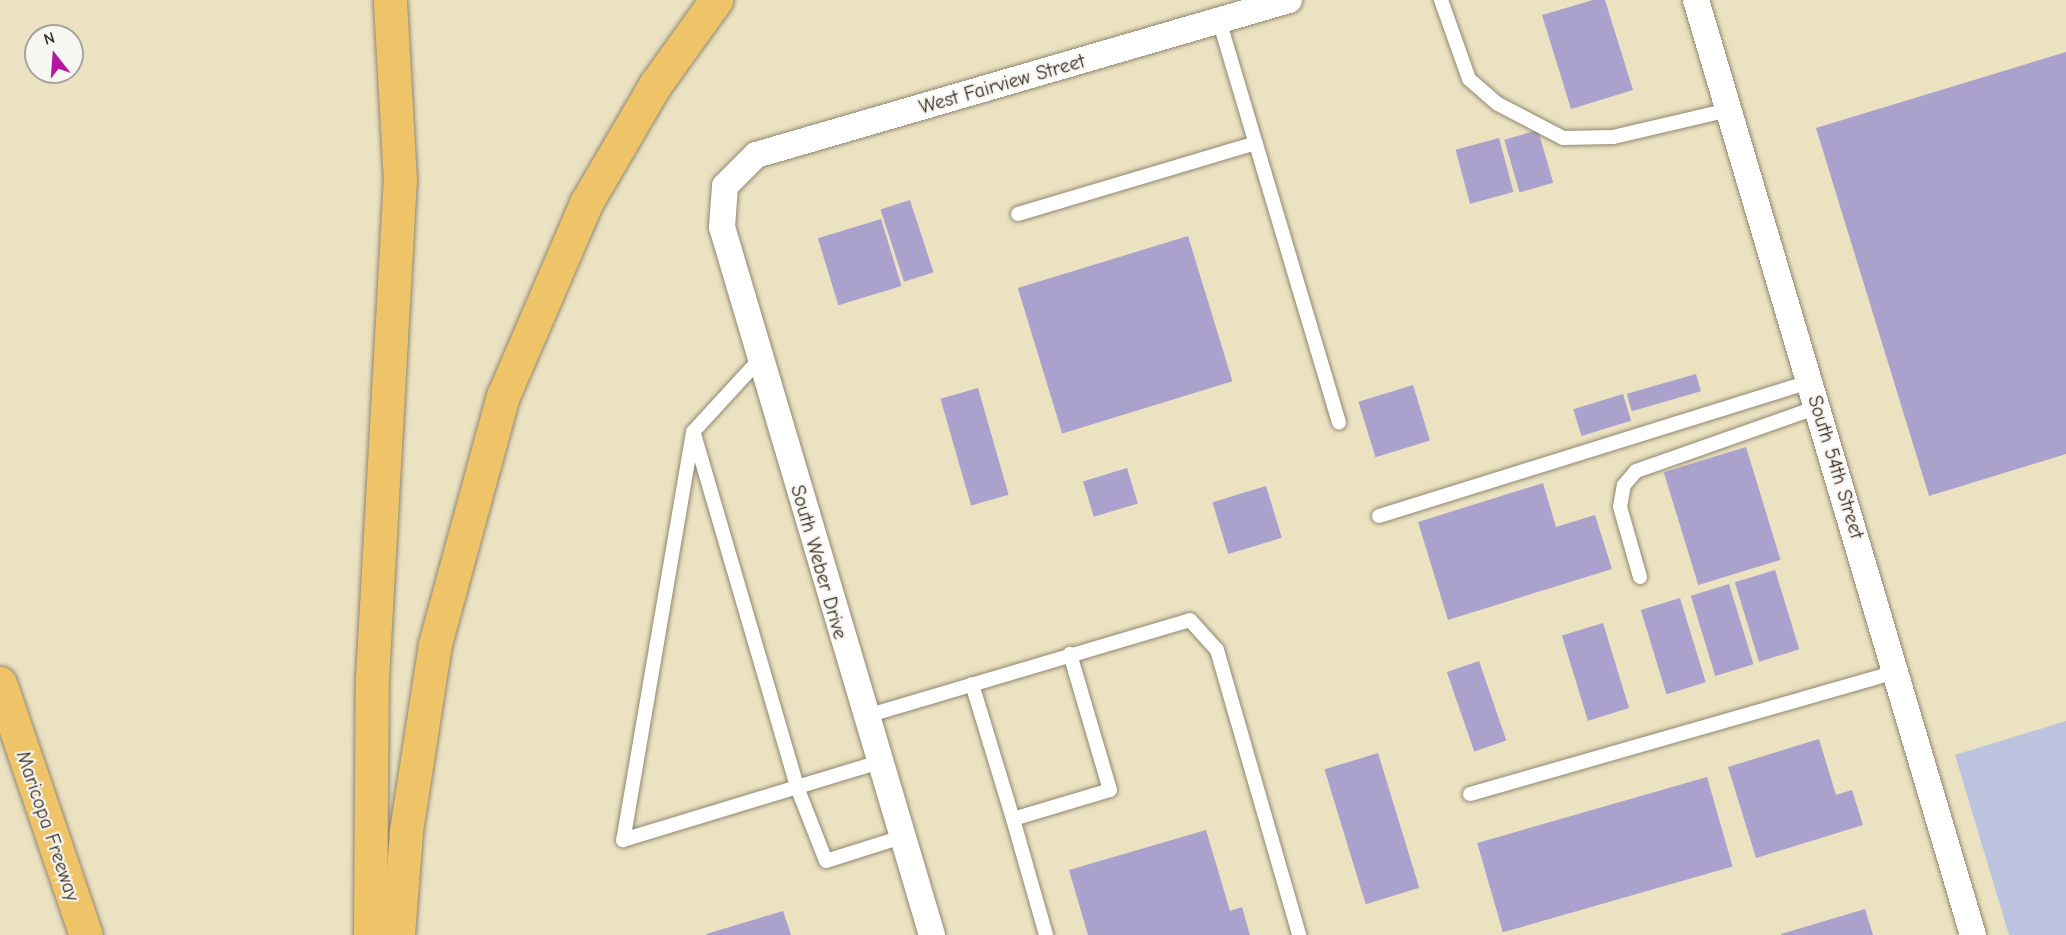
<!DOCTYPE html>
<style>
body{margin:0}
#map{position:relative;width:2066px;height:935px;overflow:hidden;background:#eae2c1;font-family:"Comic Neue",sans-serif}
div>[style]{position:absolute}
.industrial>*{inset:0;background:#bbc3de}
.building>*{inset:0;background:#aaa2cc;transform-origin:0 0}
.roads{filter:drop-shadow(0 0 2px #928670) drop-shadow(0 0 2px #928670)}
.service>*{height:14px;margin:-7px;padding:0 7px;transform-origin:7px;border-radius:7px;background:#fff}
.minor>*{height:26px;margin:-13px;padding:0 13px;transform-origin:13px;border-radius:13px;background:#fff}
.motorway>*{height:33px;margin:-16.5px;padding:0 16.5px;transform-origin:16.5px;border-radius:16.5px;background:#efc469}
span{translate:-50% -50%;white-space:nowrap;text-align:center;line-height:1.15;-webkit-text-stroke:4.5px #f6f6f2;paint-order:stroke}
.street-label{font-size:20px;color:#3b2a1e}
.north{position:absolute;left:24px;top:24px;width:60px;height:60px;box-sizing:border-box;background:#f6f6f2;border:2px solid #aba49d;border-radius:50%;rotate:343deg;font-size:16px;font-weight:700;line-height:24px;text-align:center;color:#3b2a1e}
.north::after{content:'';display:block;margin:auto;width:21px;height:27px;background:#b5179e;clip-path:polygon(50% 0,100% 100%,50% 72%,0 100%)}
</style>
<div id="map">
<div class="industrial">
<div style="clip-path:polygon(2066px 721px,2066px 935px,2009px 935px,1955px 755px)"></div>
</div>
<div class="building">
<div style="clip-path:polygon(1593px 0,1605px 0,1633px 90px,1571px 109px,1542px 15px)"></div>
<div style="clip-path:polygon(2066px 52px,2066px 454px,1929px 496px,1816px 128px)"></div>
<div style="left:1538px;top:130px;width:55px;height:35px;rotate:74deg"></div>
<div style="left:1499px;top:138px;width:56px;height:45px;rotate:75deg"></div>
<div style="left:910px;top:200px;width:76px;height:31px;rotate:72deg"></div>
<div style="left:881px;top:219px;width:70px;height:66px;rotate:73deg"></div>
<div style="left:1188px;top:236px;width:152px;height:178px;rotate:73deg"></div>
<div style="left:1696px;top:374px;width:18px;height:72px;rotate:74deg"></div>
<div style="left:1413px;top:385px;width:58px;height:57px;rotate:73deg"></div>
<div style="left:978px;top:388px;width:111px;height:39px;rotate:74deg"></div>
<div style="left:1623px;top:394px;width:28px;height:52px;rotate:73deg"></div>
<div style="left:1746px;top:447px;width:118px;height:86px;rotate:73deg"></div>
<div style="left:1127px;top:468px;width:37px;height:46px;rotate:73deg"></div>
<div style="clip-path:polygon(1543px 483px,1556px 527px,1595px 515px,1612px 569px,1448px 620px,1418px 522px)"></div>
<div style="left:1266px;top:486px;width:54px;height:56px;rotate:73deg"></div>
<div style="left:1775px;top:570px;width:83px;height:42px;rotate:73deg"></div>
<div style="left:1729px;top:584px;width:84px;height:40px;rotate:73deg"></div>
<div style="left:1680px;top:598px;width:88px;height:41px;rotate:73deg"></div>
<div style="left:1603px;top:623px;width:89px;height:43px;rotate:73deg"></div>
<div style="left:1479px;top:661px;width:84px;height:34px;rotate:71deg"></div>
<div style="clip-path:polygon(1819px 739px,1836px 795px,1852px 790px,1863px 825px,1756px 858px,1728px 767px)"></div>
<div style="left:1378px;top:753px;width:141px;height:56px;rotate:73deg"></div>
<div style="left:1707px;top:777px;width:93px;height:239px;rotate:74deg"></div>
<div style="clip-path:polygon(1206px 830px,1230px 911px,1242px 907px,1250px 935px,1088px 935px,1069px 870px)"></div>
<div style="clip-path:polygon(1865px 909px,1873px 935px,1781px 935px,1781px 934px)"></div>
<div style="clip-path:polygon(783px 911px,791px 935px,706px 935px,706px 934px)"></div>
</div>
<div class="roads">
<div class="service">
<div style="left:1441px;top:0;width:84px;rotate:70.5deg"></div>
<div style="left:1469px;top:79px;width:38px;rotate:41deg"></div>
<div style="left:1498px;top:104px;width:73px;rotate:27.6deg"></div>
<div style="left:1563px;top:138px;width:50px;rotate:-1.1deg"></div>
<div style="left:1613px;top:137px;width:119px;rotate:-13.1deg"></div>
<div style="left:1219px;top:20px;width:420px;rotate:73.4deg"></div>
<div style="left:1018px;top:214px;width:248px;rotate:-16.6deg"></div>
<div style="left:761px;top:358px;width:100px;rotate:132.6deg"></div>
<div style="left:693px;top:432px;width:414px;rotate:99.7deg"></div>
<div style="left:623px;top:840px;width:268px;rotate:-16.9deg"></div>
<div style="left:694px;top:434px;width:368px;rotate:73.7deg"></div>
<div style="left:797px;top:787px;width:79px;rotate:68.6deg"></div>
<div style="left:826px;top:861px;width:80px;rotate:-17.5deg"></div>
<div style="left:1379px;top:516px;width:451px;rotate:-17.3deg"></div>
<div style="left:1640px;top:577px;width:73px;rotate:-105.9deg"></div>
<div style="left:1620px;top:507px;width:22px;rotate:-80deg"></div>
<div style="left:1624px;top:485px;width:18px;rotate:-49deg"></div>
<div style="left:1636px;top:471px;width:193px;rotate:-19.4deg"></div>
<div style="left:972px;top:684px;width:141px;rotate:73.1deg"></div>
<div style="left:1013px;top:819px;width:101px;rotate:-16.6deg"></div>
<div style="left:1110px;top:790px;width:142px;rotate:-106.4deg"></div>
<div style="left:863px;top:717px;width:341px;rotate:-16.5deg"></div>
<div style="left:1190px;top:620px;width:40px;rotate:48deg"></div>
<div style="left:1217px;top:650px;width:297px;rotate:73.9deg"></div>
<div style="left:1470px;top:794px;width:445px;rotate:-16deg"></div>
<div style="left:1013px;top:819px;width:121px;rotate:74.1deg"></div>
</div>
<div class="minor">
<div style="left:1696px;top:0;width:975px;rotate:73.5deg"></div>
<div style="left:932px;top:935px;width:738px;rotate:-106.52deg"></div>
<div style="left:722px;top:227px;width:41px;rotate:-85.8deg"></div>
<div style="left:725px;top:186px;width:44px;rotate:-45deg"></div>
<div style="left:756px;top:155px;width:555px;rotate:-16.21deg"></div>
</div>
<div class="motorway">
<div style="left:0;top:683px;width:266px;rotate:71.2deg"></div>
<div style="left:370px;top:935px;width:257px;rotate:-89.6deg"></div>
<div style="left:372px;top:678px;width:498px;rotate:-86.8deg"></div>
<div style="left:400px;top:181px;width:181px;rotate:-93.2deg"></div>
<div style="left:398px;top:935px;width:104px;rotate:-85.6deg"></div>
<div style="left:406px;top:831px;width:189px;rotate:-81.2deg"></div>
<div style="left:435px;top:644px;width:257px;rotate:-74.7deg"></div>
<div style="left:503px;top:396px;width:210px;rotate:-66.7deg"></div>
<div style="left:586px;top:203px;width:137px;rotate:-59.7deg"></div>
<div style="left:655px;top:85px;width:105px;rotate:-54.3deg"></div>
</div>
</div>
<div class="street-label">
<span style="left:1002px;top:84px;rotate:-16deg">West Fairview Street</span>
<span style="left:1836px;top:467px;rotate:73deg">South 54th Street</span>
<span style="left:819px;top:562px;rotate:74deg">South Weber Drive</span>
<span style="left:48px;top:826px;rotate:71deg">Maricopa Freeway</span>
</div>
<div class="north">N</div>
</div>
